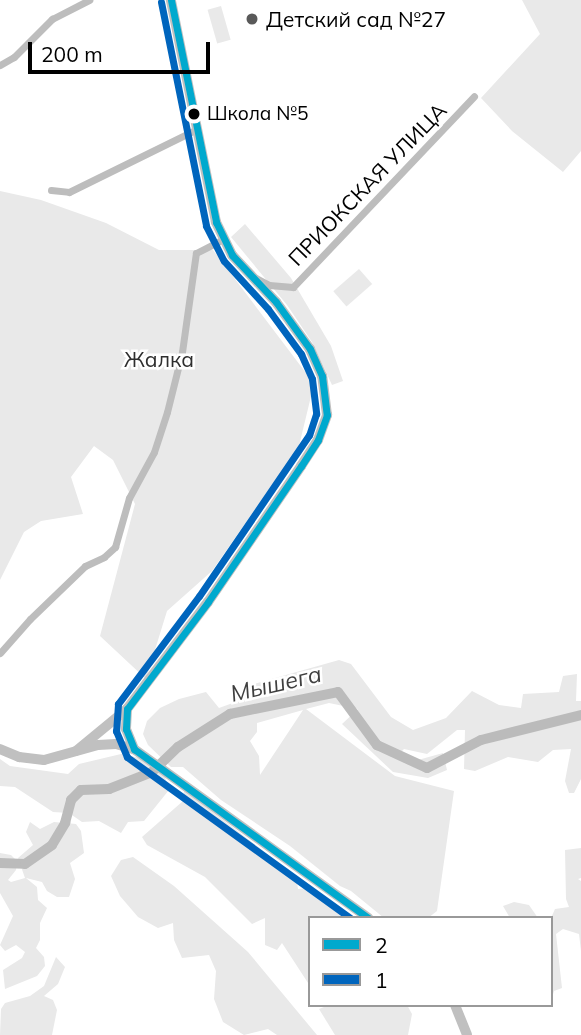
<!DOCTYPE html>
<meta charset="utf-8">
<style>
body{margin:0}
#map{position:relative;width:581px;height:1035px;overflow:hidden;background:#fff;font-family:Mulish,sans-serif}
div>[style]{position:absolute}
.green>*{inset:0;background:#e9e9e9;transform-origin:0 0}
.river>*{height:10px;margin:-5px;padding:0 5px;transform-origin:5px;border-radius:5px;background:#bbb}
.street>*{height:7px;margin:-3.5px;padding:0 3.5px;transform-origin:3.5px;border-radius:3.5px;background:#bdbdbd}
.secondary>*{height:10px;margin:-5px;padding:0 5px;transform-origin:5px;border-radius:5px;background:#c0c0c0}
.bus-1>*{height:7px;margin:-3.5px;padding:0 3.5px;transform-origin:3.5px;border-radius:3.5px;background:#00a9ce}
.bus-2>*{height:7px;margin:-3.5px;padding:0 3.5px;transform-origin:3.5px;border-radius:3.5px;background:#0065bd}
.dots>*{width:19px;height:19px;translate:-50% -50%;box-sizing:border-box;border:4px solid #fff;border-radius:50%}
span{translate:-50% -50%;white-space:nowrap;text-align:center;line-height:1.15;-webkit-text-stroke:5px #fff;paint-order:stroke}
.bus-label{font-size:19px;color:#000}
.left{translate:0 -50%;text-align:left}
.poi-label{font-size:21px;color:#000}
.street-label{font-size:21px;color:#000}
.park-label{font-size:21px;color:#2e2e2e}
.water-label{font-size:23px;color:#3f3f3f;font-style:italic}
.legend{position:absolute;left:308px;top:916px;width:245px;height:91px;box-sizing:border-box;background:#fff;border:2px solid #999;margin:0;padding:9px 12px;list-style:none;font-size:21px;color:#000}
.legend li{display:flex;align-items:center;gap:14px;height:35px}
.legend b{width:35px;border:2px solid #999}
.scale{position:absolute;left:28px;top:42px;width:182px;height:32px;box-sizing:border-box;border:4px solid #000;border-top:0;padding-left:9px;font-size:21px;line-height:24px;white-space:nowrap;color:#000;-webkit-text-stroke:5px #fff;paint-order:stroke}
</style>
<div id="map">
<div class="green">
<div style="clip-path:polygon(522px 0,581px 0,581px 151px,563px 172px,512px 131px,481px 98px,540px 34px)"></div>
<div style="left:221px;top:6px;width:35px;height:14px;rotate:74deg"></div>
<div style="clip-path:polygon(0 191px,41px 200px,106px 223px,159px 250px,213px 250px,306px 373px,313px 388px,299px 446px,212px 571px,167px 611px,146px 679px,100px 636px,135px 504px,113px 460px,94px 446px,71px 477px,83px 514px,41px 521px,24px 532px,0 580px)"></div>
<div style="clip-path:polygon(245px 224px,291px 278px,331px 346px,343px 381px,332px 385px,312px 342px,287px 305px,231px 237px)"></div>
<div style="left:359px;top:269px;width:20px;height:34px;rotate:49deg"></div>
<div style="clip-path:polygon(evenodd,339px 660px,351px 664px,391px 717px,413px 730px,446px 718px,472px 691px,499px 705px,521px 708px,523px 694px,559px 692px,563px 676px,577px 674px,576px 701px,581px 701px,581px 779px,574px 793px,569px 793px,565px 781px,571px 749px,553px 750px,538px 762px,508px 757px,475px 771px,464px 769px,465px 730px,457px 730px,427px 754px,404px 749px,399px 754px,418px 760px,443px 753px,447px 770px,428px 778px,393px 772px,342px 724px,358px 709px,329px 703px,306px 709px,395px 776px,454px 791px,437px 911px,428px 918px,384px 918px,351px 891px,340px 886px,290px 846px,221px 800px,183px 767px,171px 767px,148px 745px,143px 734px,147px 721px,160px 708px,179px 699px,206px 692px,219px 708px,241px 700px,247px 686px,339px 660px,303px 710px,260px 775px,259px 756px,250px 741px,257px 732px,257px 723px,303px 710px)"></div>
<div style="clip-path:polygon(121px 754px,144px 759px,164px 774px,169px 790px,144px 821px,128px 822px,121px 833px,99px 821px,82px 822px,69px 813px,53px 812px,15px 787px,0 786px,0 759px,10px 766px,68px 774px,79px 764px)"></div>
<div style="clip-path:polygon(184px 790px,296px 876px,298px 889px,309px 888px,344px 913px,344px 918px,310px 918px,310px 986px,282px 943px,277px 950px,265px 945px,265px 918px,252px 924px,205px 877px,147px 845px,142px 837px,183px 801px)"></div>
<div style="clip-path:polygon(30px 822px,40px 829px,54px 822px,76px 824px,81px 831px,84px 853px,70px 863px,75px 879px,69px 897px,57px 897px,47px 891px,42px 882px,26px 878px,37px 887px,38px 900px,47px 908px,40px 923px,40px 940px,36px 948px,44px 957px,45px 966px,37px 976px,5px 989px,3px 970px,22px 958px,25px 952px,16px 945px,5px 951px,0 945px,13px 916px,0 893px,0 853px,11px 855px,17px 861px,16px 870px,8px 880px,11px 882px,25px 878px,18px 858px,33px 845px,26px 832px)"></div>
<div style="clip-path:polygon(581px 848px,581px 878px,578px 879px,581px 881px,581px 951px,579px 934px,563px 929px,556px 934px,562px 988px,554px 991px,551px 1001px,551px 918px,555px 909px,569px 907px,566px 899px,565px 850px)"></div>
<div style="clip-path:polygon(133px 857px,174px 886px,248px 952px,317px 1035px,277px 1035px,268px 1029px,244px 1035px,223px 1022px,214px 999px,216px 971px,209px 955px,182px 958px,174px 940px,173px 923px,158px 928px,138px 917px,120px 896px,111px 876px,121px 860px)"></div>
<div style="clip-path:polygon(514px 902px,529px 905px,538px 918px,510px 918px,503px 906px)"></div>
<div style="clip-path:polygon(56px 957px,65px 967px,58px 984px,44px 996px,53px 1000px,57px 1010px,52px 1035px,0 1035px,1px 1009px,5px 1003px,30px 996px,44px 986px)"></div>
<div style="clip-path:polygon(329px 1005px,407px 1005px,412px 1014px,408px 1035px,335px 1035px,319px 1009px)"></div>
</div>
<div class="river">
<div style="left:0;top:863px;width:25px;rotate:2deg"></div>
<div style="left:25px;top:864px;width:33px;rotate:-35deg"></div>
<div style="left:52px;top:845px;width:26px;rotate:-59deg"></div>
<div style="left:65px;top:823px;width:24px;rotate:-75deg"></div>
<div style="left:71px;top:800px;width:14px;rotate:-45deg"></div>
<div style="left:81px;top:790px;width:28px;rotate:-2deg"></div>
<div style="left:109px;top:789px;width:46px;rotate:-21.6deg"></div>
<div style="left:152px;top:772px;width:36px;rotate:-44deg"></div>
<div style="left:178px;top:747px;width:62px;rotate:-32.4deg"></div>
<div style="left:230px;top:714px;width:110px;rotate:-11.5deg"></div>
<div style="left:338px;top:692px;width:66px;rotate:53.7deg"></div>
<div style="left:377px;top:745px;width:55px;rotate:24.7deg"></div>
<div style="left:427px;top:768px;width:61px;rotate:-27.4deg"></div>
<div style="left:481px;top:740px;width:103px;rotate:-14deg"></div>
</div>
<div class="street">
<div style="left:0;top:65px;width:16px;rotate:-30deg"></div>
<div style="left:14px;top:57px;width:54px;rotate:-45deg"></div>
<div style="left:52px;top:19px;width:42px;rotate:-27.2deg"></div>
<div style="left:51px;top:190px;width:18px;rotate:6deg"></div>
<div style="left:69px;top:192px;width:143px;rotate:-26.2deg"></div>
<div style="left:256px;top:278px;width:15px;rotate:28deg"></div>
<div style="left:269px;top:285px;width:24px;rotate:5deg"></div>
<div style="left:293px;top:287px;width:263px;rotate:-46.5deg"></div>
<div style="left:0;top:653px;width:45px;rotate:-48.6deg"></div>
<div style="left:30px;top:619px;width:76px;rotate:-43.9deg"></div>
<div style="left:85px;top:566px;width:21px;rotate:-25deg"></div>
<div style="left:104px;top:557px;width:15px;rotate:-42deg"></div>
<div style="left:115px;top:547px;width:51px;rotate:-74.1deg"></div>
<div style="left:129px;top:498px;width:52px;rotate:-61.5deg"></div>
<div style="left:154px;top:452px;width:42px;rotate:-72deg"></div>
<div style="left:167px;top:412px;width:62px;rotate:-76deg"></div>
<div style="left:182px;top:352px;width:100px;rotate:-82deg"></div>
<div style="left:196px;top:253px;width:30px;rotate:-27deg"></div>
</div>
<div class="secondary">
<div style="left:127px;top:709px;width:20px;rotate:93deg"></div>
<div style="left:126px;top:729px;width:22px;rotate:68deg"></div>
<div style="left:0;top:749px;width:21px;rotate:23deg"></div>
<div style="left:19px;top:757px;width:25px;rotate:7deg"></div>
<div style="left:44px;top:760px;width:56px;rotate:-15.5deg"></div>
<div style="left:98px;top:745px;width:18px;rotate:-3deg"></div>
<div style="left:116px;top:744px;width:19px;rotate:16deg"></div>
<div style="left:134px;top:749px;width:289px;rotate:35.8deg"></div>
<div style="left:76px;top:751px;width:66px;rotate:-39.5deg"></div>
<div style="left:127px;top:709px;width:134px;rotate:-52.9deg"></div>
<div style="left:208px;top:602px;width:165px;rotate:-55.6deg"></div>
<div style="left:301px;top:466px;width:31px;rotate:-57deg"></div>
<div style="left:318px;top:440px;width:27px;rotate:-70deg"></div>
<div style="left:327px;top:415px;width:39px;rotate:-97deg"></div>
<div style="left:322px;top:376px;width:30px;rotate:-114deg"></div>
<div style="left:310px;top:349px;width:58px;rotate:-125.9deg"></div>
<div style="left:276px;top:302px;width:64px;rotate:-133.1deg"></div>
<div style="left:232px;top:255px;width:37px;rotate:-116deg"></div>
<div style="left:216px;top:222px;width:227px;rotate:-101.5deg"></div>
<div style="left:455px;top:1005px;width:32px;rotate:68deg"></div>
</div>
<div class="bus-1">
<div style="left:171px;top:0;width:227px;rotate:78.5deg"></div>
<div style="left:216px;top:222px;width:37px;rotate:64deg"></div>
<div style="left:232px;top:255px;width:64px;rotate:46.9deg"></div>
<div style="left:276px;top:302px;width:58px;rotate:54.1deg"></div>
<div style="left:310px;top:349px;width:30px;rotate:66deg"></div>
<div style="left:322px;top:376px;width:39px;rotate:83deg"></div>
<div style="left:327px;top:415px;width:27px;rotate:110deg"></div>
<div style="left:318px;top:440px;width:31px;rotate:123deg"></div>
<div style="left:301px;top:466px;width:165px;rotate:124.4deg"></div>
<div style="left:208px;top:602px;width:134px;rotate:127.1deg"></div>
<div style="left:127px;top:709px;width:20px;rotate:93deg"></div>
<div style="left:126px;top:729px;width:22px;rotate:68deg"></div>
<div style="left:134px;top:749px;width:289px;rotate:35.8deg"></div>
</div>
<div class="bus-2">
<div style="left:161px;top:2px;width:228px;rotate:78.6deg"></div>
<div style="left:206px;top:226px;width:39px;rotate:63deg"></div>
<div style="left:224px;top:261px;width:65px;rotate:47.5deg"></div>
<div style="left:268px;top:309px;width:56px;rotate:53.7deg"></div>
<div style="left:301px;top:354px;width:27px;rotate:66deg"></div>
<div style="left:312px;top:379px;width:35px;rotate:83deg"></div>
<div style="left:316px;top:414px;width:22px;rotate:108deg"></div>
<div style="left:309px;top:435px;width:195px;rotate:124.3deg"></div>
<div style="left:199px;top:596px;width:135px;rotate:126.9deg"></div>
<div style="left:118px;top:704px;width:27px;rotate:94deg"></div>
<div style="left:116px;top:731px;width:28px;rotate:67deg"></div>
<div style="left:127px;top:757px;width:275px;rotate:35.8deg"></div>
</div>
<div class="dots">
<div style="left:252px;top:19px;background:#595959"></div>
<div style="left:194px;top:114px;background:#000"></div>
</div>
<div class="bus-label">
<span class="left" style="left:207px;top:114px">Школа №5</span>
</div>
<div class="poi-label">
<span class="left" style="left:266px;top:19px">Детский сад №27</span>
</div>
<div class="street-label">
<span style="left:367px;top:184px;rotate:-46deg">ПРИОКСКАЯ УЛИЦА</span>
</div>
<div class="park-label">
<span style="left:159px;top:359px">Жалка</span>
</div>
<div class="water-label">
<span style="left:276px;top:684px;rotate:-13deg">Мышега</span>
</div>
<ul class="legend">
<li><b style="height:9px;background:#00a9ce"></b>2</li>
<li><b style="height:9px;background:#0065bd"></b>1</li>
</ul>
<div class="scale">200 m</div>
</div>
